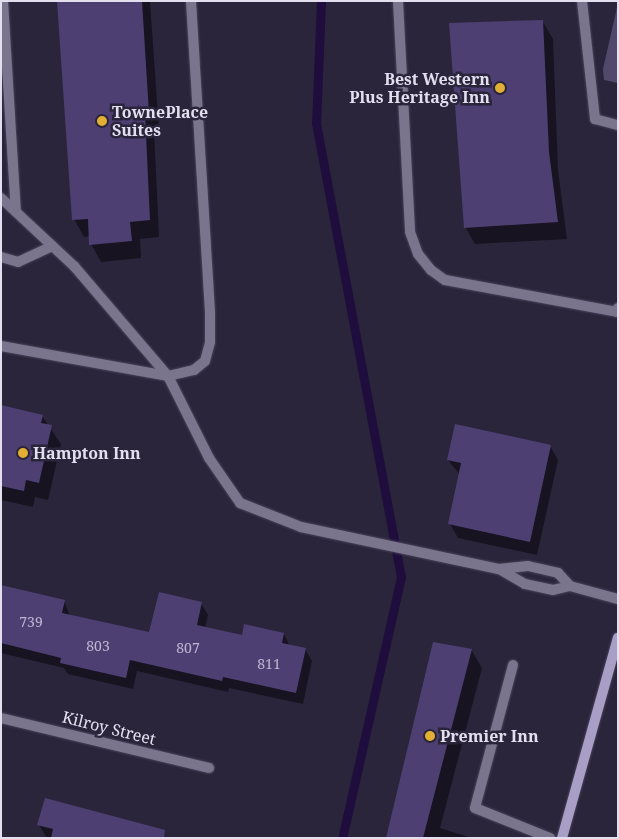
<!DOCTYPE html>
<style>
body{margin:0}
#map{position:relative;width:619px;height:839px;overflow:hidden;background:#2b253c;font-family:"Noto Serif",serif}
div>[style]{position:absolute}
.green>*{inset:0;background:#51486b}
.shadow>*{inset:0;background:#0007}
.stream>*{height:9px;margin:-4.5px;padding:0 4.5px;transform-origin:4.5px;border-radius:4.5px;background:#1f0d3d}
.building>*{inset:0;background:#4e3f73}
.roads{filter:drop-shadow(0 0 1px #484359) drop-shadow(0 0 1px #484359)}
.lane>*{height:10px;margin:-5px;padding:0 5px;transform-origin:5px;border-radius:5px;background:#7a748d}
.street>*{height:10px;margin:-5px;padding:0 5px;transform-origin:5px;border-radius:5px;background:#7a748d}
.secondary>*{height:10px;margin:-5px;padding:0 5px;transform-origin:5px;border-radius:5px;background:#a89ec6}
.dots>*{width:14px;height:14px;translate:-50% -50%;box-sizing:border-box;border:2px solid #2b253c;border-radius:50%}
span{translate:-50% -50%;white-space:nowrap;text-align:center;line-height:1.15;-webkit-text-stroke:5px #2b253c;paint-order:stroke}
.number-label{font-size:14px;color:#beb7d0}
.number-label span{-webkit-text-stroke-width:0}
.poi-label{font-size:16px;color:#e3dfef;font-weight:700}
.right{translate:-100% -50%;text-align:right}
.left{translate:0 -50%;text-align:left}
.street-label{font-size:16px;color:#e3dfef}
.frame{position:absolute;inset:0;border:2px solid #e3dfef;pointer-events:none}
</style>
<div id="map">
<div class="green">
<div style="clip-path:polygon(618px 3px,618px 83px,604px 80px,603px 69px)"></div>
</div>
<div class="shadow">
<div style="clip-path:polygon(58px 1px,150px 1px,159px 130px,154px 130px,159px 237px,140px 239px,141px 258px,101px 262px,91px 244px,90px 236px,84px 237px,74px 219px)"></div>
<div style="clip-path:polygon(543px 22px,553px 39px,558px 170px,567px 239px,475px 244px,465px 227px)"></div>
<div style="clip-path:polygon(1px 407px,42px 416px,61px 444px,48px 500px,35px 497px,33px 507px,1px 500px)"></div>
<div style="clip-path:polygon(550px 446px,558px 460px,537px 555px,458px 538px,450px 524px,460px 475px,448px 460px)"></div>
<div style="clip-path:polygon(1px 586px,64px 601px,70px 616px,150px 633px,201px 603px,208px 615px,205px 628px,243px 637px,284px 634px,290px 646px,305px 649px,312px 661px,303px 704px,229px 688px,228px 692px,137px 671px,133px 689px,68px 674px,64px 668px,1px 653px)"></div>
<div style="clip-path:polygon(434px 643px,472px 651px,482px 668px,440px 828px,472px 838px,387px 838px)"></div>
<div style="clip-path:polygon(39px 825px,133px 838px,47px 838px)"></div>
</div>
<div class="stream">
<div style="left:321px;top:1px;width:122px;rotate:92.3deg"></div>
<div style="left:316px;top:123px;width:462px;rotate:79.4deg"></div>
<div style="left:401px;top:577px;width:268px;rotate:102.7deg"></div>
</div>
<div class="building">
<div style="clip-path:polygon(57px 1px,142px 1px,149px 113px,145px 113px,150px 220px,130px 222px,132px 241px,89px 245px,88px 219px,72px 220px)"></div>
<div style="clip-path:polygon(543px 20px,549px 152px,558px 222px,464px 228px,449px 23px)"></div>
<div style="clip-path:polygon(1px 405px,43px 415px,41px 423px,52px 425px,39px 483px,26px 480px,24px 491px,1px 486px)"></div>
<div style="clip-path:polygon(455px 424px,551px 445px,530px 542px,448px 524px,461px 463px,447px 460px)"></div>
<div style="clip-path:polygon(1px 585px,65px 600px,62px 613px,149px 632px,159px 592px,202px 602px,197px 625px,242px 635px,244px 624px,284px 633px,282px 643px,306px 648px,296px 693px,223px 677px,222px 681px,130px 660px,126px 678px,60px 663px,61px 658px,1px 643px)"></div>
<div style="clip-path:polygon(433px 642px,472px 649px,423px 838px,386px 838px)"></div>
<div style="clip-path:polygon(45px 798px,165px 830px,164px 838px,51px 838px,53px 829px,37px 825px)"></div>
</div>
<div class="roads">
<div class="lane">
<div style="left:3px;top:1px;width:211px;rotate:86.5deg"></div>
<div style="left:398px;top:1px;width:231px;rotate:87deg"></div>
<div style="left:410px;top:232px;width:23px;rotate:70deg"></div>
<div style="left:418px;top:254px;width:21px;rotate:51deg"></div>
<div style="left:431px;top:270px;width:17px;rotate:36deg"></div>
<div style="left:445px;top:280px;width:175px;rotate:10.5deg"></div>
<div style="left:617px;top:312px;width:4px;rotate:-76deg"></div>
<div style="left:582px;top:1px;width:119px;rotate:83.7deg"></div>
<div style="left:595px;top:119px;width:24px;rotate:15deg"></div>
<div style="left:1px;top:198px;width:100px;rotate:43deg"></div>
<div style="left:74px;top:266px;width:145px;rotate:49.5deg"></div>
<div style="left:168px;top:376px;width:92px;rotate:63.4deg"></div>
<div style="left:209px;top:458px;width:55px;rotate:55.4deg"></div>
<div style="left:240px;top:503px;width:66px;rotate:21.5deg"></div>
<div style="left:301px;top:527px;width:202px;rotate:12deg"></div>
<div style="left:499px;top:569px;width:29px;rotate:-6deg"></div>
<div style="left:528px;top:566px;width:31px;rotate:13deg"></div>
<div style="left:558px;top:573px;width:18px;rotate:47deg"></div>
<div style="left:570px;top:586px;width:17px;rotate:167deg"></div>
<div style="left:553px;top:590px;width:29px;rotate:-168deg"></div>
<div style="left:525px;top:584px;width:30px;rotate:-150deg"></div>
<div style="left:1px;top:257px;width:18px;rotate:16deg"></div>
<div style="left:18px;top:262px;width:38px;rotate:-25deg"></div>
<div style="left:1px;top:346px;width:170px;rotate:10.2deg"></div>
<div style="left:168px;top:376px;width:27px;rotate:-13deg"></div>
<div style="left:194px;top:370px;width:14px;rotate:-39deg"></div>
<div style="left:205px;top:361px;width:20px;rotate:-75deg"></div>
<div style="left:210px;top:342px;width:30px;rotate:-90deg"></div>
<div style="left:210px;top:312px;width:312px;rotate:-93.5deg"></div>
<div style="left:570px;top:586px;width:50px;rotate:15.2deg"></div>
<div style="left:513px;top:665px;width:148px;rotate:104.9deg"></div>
<div style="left:475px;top:808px;width:81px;rotate:21.8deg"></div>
</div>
<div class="street">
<div style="left:1px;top:718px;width:214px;rotate:13.5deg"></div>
</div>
<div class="secondary">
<div style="left:562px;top:838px;width:208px;rotate:-74.4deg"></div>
</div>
</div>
<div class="dots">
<div style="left:500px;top:88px;background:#e1af34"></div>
<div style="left:102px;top:121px;background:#e1af34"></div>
<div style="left:23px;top:453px;background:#e1af34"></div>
<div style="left:430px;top:736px;background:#e1af34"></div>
</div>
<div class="number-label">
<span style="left:31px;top:622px">739</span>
<span style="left:98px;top:646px">803</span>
<span style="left:188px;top:648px">807</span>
<span style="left:269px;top:664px">811</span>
</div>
<div class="poi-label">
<span class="right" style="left:490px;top:88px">Best Western<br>Plus Heritage Inn</span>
<span class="left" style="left:112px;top:121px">TownePlace<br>Suites</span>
<span class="left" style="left:33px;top:453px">Hampton Inn</span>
<span class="left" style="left:440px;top:736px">Premier Inn</span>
</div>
<div class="street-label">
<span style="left:109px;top:728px;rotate:14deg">Kilroy Street</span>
</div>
<div class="frame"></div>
</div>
